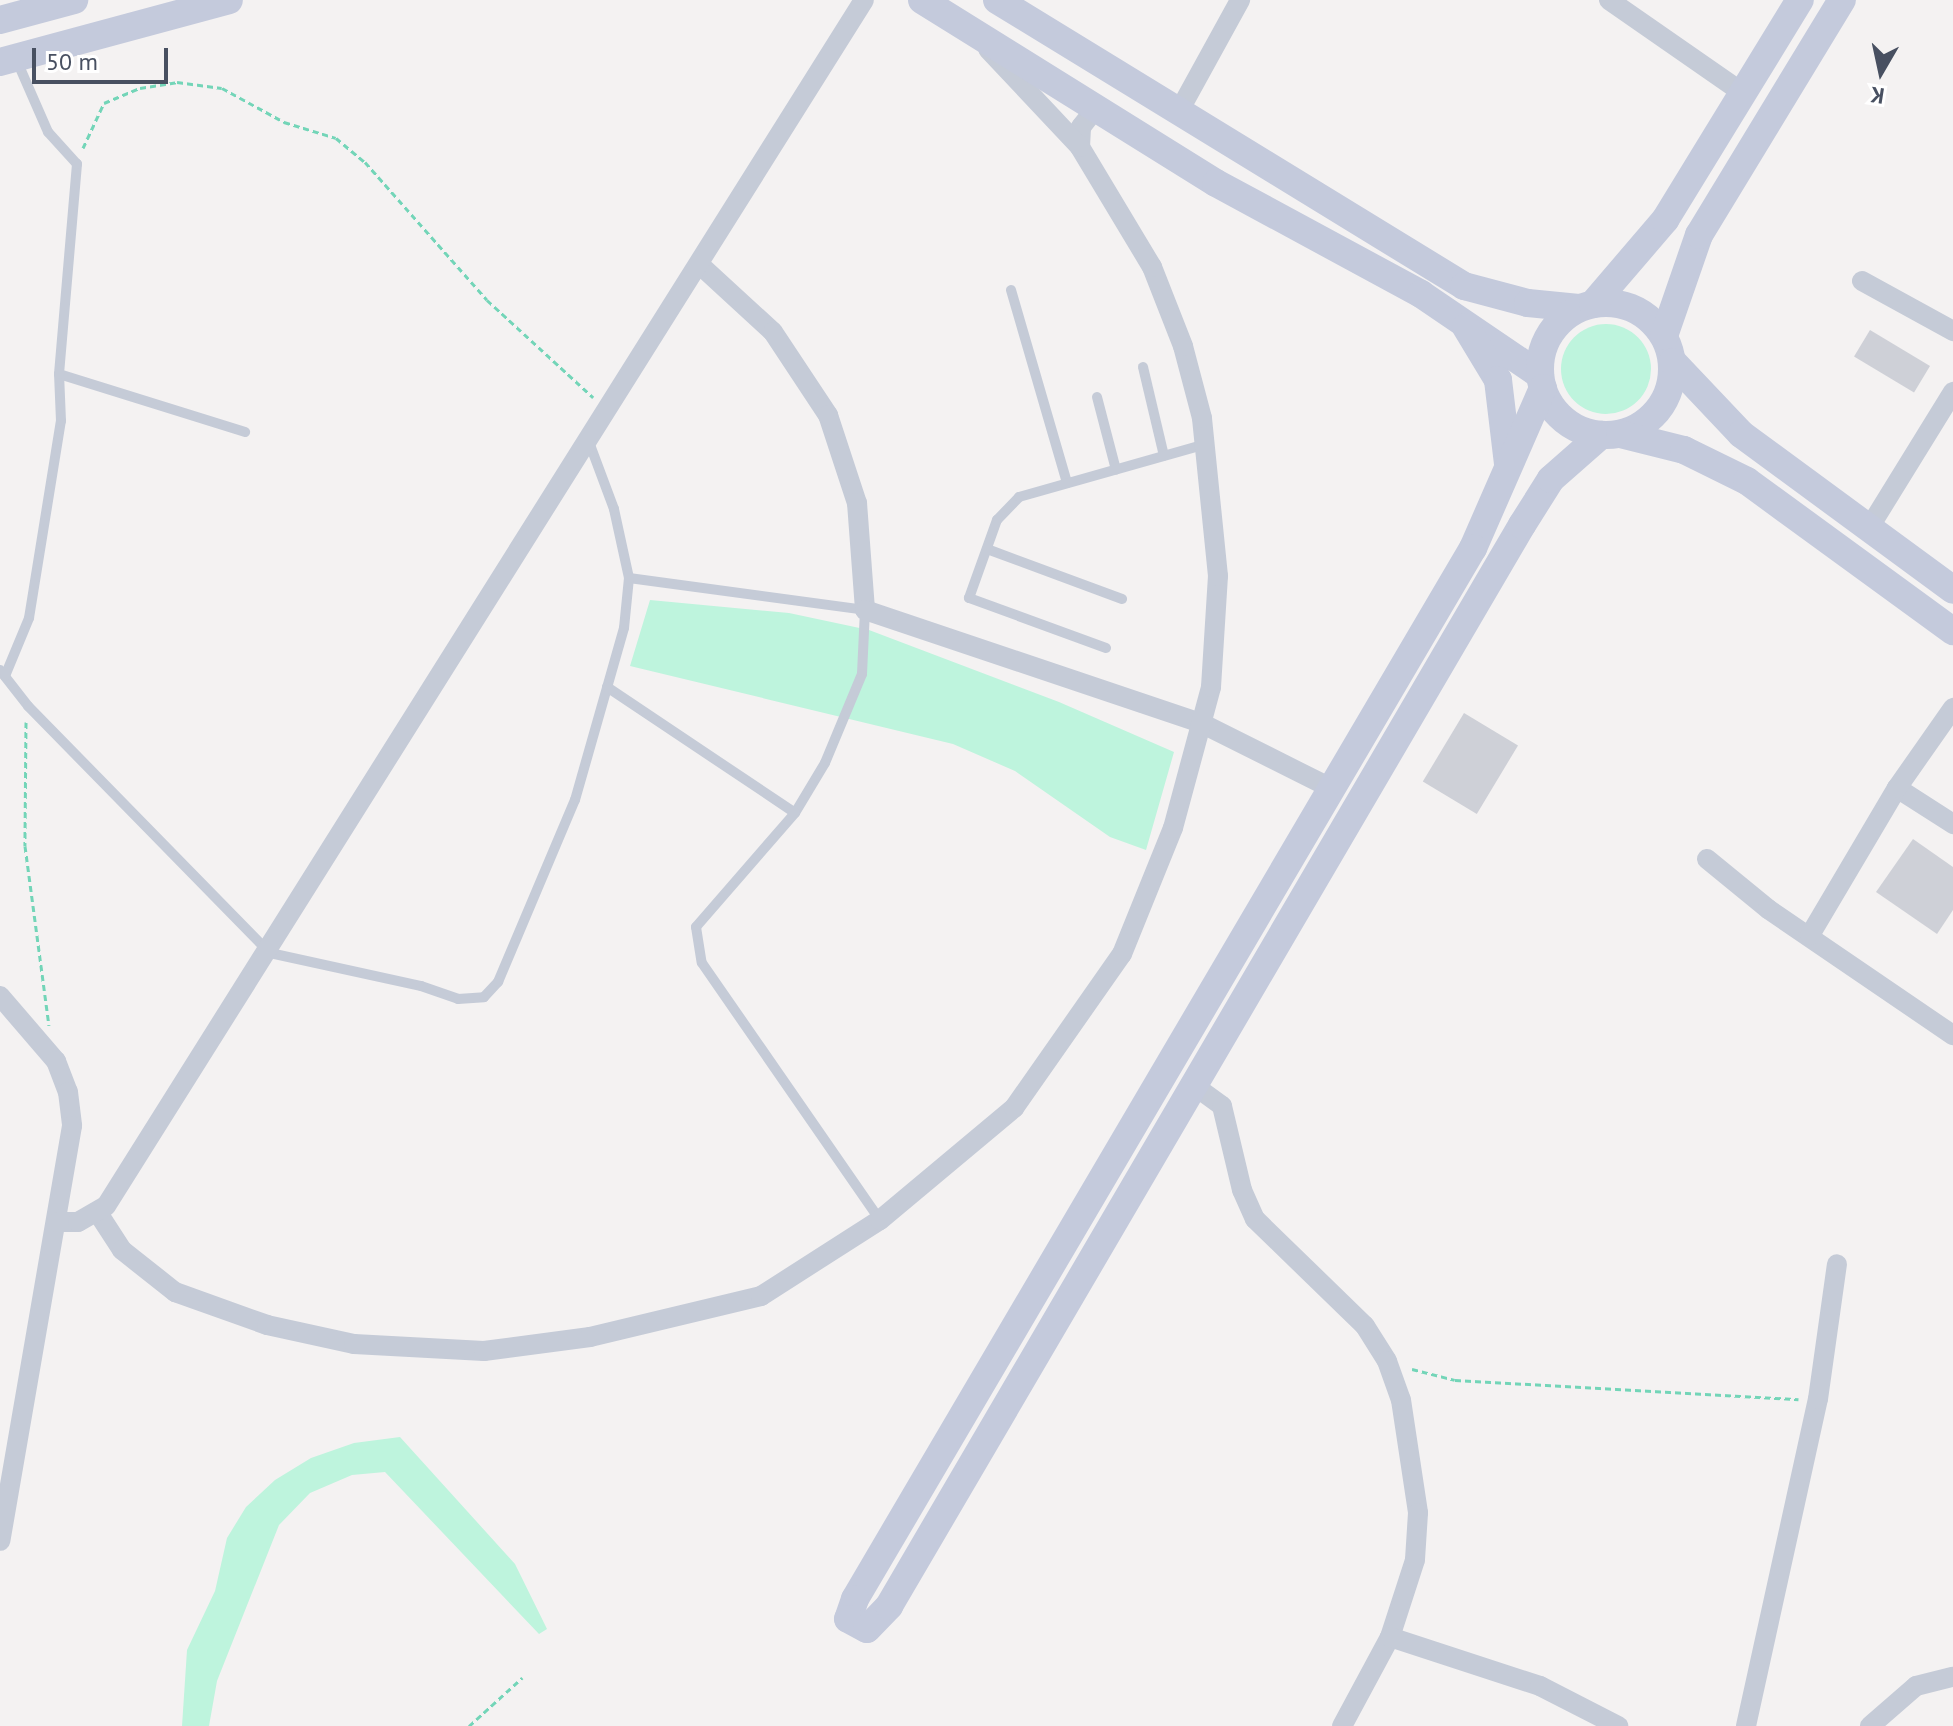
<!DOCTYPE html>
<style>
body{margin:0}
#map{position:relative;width:1953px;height:1726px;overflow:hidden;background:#f4f2f2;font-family:"PT Sans",sans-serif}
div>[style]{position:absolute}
.green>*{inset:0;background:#bef4dd}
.round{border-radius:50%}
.building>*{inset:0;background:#ced0d7;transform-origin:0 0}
.path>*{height:3px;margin-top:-1.5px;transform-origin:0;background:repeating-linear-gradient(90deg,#73d5b8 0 6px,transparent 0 10px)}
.lane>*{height:10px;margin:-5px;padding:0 5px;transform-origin:5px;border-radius:5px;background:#c5cbd7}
.street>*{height:20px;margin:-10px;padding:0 10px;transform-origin:10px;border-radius:10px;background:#c5cbd7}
.secondary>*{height:28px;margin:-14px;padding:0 14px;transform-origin:14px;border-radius:14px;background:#c4cadc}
.secondary>.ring{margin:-14px;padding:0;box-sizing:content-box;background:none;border:28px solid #c4cadc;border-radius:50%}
span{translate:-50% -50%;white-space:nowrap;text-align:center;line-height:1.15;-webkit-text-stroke:7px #fff;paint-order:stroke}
.north{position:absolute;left:1841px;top:32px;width:80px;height:80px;-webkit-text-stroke:6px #fff;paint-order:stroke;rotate:189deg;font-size:22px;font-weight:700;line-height:32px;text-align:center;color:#485061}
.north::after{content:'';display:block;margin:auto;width:28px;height:36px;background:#485061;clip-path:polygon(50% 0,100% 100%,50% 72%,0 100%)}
.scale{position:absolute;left:32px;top:48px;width:136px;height:36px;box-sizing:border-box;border:4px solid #485061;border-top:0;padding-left:10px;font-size:24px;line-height:28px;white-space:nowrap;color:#485061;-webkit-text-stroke:6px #fff;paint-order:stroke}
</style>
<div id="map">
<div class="green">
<div class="round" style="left:1561px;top:324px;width:90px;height:90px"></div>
<div style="clip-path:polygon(650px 600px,789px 613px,869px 630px,1059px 702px,1174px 752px,1146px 850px,1110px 837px,1015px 771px,953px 744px,630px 666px)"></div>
<div style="clip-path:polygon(400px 1437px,515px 1564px,547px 1629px,539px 1634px,385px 1472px,352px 1475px,310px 1493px,279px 1525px,217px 1681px,209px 1726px,182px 1726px,187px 1650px,215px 1591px,227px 1538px,246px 1507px,275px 1480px,311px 1458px,354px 1443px)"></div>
</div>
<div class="building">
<div style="left:1870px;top:330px;width:70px;height:31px;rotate:31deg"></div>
<div style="left:1464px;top:713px;width:63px;height:80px;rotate:31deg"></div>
<div style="clip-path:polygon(1913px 839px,1953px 867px,1953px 910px,1937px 934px,1876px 892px)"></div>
</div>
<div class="path">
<div style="left:83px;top:148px;width:50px;rotate:-65deg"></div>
<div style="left:104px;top:103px;width:39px;rotate:-23deg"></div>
<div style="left:140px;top:88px;width:37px;rotate:-9deg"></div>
<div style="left:177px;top:82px;width:45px;rotate:7.6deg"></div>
<div style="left:222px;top:88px;width:71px;rotate:28.7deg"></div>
<div style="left:284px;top:122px;width:54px;rotate:17.1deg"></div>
<div style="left:336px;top:138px;width:38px;rotate:40deg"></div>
<div style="left:365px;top:162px;width:184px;rotate:48.5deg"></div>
<div style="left:487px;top:300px;width:144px;rotate:42.5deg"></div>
<div style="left:26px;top:722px;width:124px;rotate:90.5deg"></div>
<div style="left:25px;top:846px;width:181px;rotate:82.4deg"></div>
<div style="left:1412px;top:1369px;width:44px;rotate:14.3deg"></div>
<div style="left:1455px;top:1380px;width:344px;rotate:3.2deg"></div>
<div style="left:469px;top:1726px;width:72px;rotate:-42.2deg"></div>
</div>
<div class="lane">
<div style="left:1011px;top:290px;width:201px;rotate:73.8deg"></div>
<div style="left:1143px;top:367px;width:91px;rotate:76.7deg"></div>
<div style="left:59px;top:374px;width:195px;rotate:17.3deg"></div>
<div style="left:1097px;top:397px;width:75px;rotate:75.4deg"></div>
<div style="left:987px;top:549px;width:144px;rotate:20.3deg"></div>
<div style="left:629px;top:578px;width:238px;rotate:7.7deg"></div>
<div style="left:865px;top:610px;width:64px;rotate:92.7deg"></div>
<div style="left:862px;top:674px;width:96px;rotate:112.6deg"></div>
<div style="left:825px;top:763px;width:58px;rotate:121deg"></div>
<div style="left:795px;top:813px;width:151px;rotate:131deg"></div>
<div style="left:696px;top:927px;width:36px;rotate:81deg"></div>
<div style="left:702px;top:963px;width:313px;rotate:55.3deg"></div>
<div style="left:1106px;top:648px;width:146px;rotate:-159.9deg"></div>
<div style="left:969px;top:598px;width:83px;rotate:-70.3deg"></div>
<div style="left:997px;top:520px;width:32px;rotate:-46deg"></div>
<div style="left:1019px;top:497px;width:194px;rotate:-15.8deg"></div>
<div style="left:0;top:670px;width:46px;rotate:52.1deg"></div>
<div style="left:28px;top:706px;width:346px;rotate:45.6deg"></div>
<div style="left:270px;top:953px;width:155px;rotate:12.3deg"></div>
<div style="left:421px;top:986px;width:39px;rotate:19deg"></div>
<div style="left:458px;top:999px;width:26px;rotate:-4deg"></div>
<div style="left:484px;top:997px;width:21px;rotate:-47deg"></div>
<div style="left:498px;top:982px;width:198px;rotate:-67.1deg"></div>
<div style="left:575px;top:800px;width:179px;rotate:-74.1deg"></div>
<div style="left:624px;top:628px;width:50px;rotate:-84.3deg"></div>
<div style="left:629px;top:578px;width:71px;rotate:-102.3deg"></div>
<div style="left:614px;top:509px;width:72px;rotate:-110.5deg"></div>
<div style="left:5px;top:676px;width:63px;rotate:-67.5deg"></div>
<div style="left:29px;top:618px;width:200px;rotate:-80.8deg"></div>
<div style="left:61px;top:421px;width:47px;rotate:-92.4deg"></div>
<div style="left:59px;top:374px;width:211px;rotate:-85.1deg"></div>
<div style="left:77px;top:164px;width:43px;rotate:-132.2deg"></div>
<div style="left:48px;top:132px;width:77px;rotate:-113.6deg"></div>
<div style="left:607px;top:687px;width:226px;rotate:33.8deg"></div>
</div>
<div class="street">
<div style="left:1609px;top:0;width:163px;rotate:34.8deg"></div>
<div style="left:1178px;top:113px;width:129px;rotate:-61.2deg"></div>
<div style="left:1080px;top:147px;width:20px;rotate:-87deg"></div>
<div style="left:1081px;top:127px;width:24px;rotate:-52deg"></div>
<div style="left:699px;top:264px;width:100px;rotate:42.6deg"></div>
<div style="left:773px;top:332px;width:100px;rotate:56.5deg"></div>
<div style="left:828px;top:415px;width:93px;rotate:71.8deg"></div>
<div style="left:857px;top:503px;width:107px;rotate:85.7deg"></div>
<div style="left:865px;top:610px;width:357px;rotate:18.6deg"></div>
<div style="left:1203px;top:724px;width:143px;rotate:26.6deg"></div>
<div style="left:1862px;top:281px;width:104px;rotate:28.8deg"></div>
<div style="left:1869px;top:528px;width:160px;rotate:-58.3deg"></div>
<div style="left:1897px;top:788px;width:67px;rotate:32.7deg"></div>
<div style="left:1707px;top:859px;width:79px;rotate:39.3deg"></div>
<div style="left:1768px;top:909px;width:224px;rotate:34.3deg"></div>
<div style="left:1810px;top:935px;width:171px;rotate:-59.4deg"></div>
<div style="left:1897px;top:788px;width:98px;rotate:-55deg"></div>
<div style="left:0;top:996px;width:86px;rotate:49.3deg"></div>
<div style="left:56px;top:1061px;width:33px;rotate:69deg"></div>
<div style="left:68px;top:1092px;width:34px;rotate:83deg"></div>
<div style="left:72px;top:1126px;width:421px;rotate:99.8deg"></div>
<div style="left:1192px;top:1084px;width:37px;rotate:36deg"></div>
<div style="left:1222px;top:1106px;width:86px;rotate:76.6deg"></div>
<div style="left:1242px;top:1190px;width:32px;rotate:66deg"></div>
<div style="left:1255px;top:1219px;width:153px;rotate:44.2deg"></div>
<div style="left:1365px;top:1326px;width:41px;rotate:57.8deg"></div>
<div style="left:1387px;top:1361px;width:41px;rotate:70.3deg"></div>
<div style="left:1401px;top:1400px;width:114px;rotate:81.4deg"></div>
<div style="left:1418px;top:1513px;width:47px;rotate:93.7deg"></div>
<div style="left:1415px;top:1560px;width:81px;rotate:108deg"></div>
<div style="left:1390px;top:1637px;width:101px;rotate:118.3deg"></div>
<div style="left:98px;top:1213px;width:44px;rotate:57deg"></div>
<div style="left:122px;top:1250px;width:68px;rotate:38.4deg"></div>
<div style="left:175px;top:1292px;width:98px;rotate:19.7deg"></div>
<div style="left:267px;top:1325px;width:89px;rotate:12.3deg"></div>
<div style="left:354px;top:1344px;width:130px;rotate:3.1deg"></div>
<div style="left:484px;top:1351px;width:107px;rotate:-7.5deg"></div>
<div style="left:590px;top:1337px;width:176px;rotate:-13.5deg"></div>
<div style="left:761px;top:1296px;width:141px;rotate:-32.6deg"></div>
<div style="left:880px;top:1220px;width:175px;rotate:-39.9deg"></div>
<div style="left:1014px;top:1108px;width:188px;rotate:-55deg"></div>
<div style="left:1122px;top:954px;width:136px;rotate:-68deg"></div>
<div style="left:1173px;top:828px;width:146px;rotate:-74.9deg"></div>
<div style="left:1211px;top:687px;width:111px;rotate:-86.4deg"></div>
<div style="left:1218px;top:576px;width:159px;rotate:-95.8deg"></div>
<div style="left:1202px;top:418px;width:74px;rotate:-104.8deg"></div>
<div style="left:1183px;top:346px;width:85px;rotate:-111.4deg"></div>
<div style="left:1152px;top:267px;width:140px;rotate:-121deg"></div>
<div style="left:1080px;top:147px;width:134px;rotate:-133.2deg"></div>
<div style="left:57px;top:1222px;width:21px"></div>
<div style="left:78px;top:1222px;width:32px;rotate:-30deg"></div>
<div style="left:106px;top:1206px;width:1424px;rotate:-57.85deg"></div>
<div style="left:1390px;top:1637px;width:158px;rotate:18.1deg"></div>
<div style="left:1540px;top:1686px;width:88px;rotate:27.1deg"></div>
<div style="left:1746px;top:1726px;width:335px;rotate:-77.6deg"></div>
<div style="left:1818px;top:1399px;width:136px;rotate:-82deg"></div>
<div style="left:1870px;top:1726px;width:61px;rotate:-41deg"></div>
<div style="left:1916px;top:1686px;width:38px;rotate:-14deg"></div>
</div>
<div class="secondary">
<div style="left:922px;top:0;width:346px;rotate:31.9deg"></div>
<div style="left:1216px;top:183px;width:233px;rotate:28.4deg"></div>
<div style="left:1421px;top:294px;width:144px;rotate:34.2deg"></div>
<div style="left:997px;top:0;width:548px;rotate:31.48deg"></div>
<div style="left:1464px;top:286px;width:66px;rotate:14.9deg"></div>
<div style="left:1528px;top:303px;width:51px;rotate:5.6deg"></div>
<div style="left:0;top:20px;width:77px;rotate:-15.1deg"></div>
<div style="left:0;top:62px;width:237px;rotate:-15.1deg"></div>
<div class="ring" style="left:1540px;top:303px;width:104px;height:104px"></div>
<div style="left:1593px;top:304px;width:111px;rotate:-49.4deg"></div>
<div style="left:1665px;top:220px;width:258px;rotate:-58.5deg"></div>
<div style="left:1466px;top:327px;width:62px;rotate:58.9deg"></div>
<div style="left:1498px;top:380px;width:85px;rotate:83.2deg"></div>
<div style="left:1664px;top:336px;width:107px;rotate:-70.9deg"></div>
<div style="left:1699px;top:235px;width:275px;rotate:-58.7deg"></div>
<div style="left:1673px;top:362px;width:99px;rotate:46.6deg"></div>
<div style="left:1741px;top:434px;width:263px;rotate:36.3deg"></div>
<div style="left:1543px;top:388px;width:175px;rotate:113.6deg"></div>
<div style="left:1473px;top:548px;width:1219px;rotate:120.46deg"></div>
<div style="left:855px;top:1599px;width:21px;rotate:109deg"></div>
<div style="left:848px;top:1619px;width:21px;rotate:28deg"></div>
<div style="left:867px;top:1629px;width:32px;rotate:-46deg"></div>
<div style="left:889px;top:1606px;width:1253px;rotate:-59.65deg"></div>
<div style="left:1522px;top:525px;width:54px;rotate:-57.8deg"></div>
<div style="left:1551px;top:479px;width:67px;rotate:-41.3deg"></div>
<div style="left:1620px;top:434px;width:66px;rotate:14deg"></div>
<div style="left:1684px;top:450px;width:70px;rotate:26.2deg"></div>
<div style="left:1747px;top:481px;width:255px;rotate:36.1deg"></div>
</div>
<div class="north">K</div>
<div class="scale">50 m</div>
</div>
